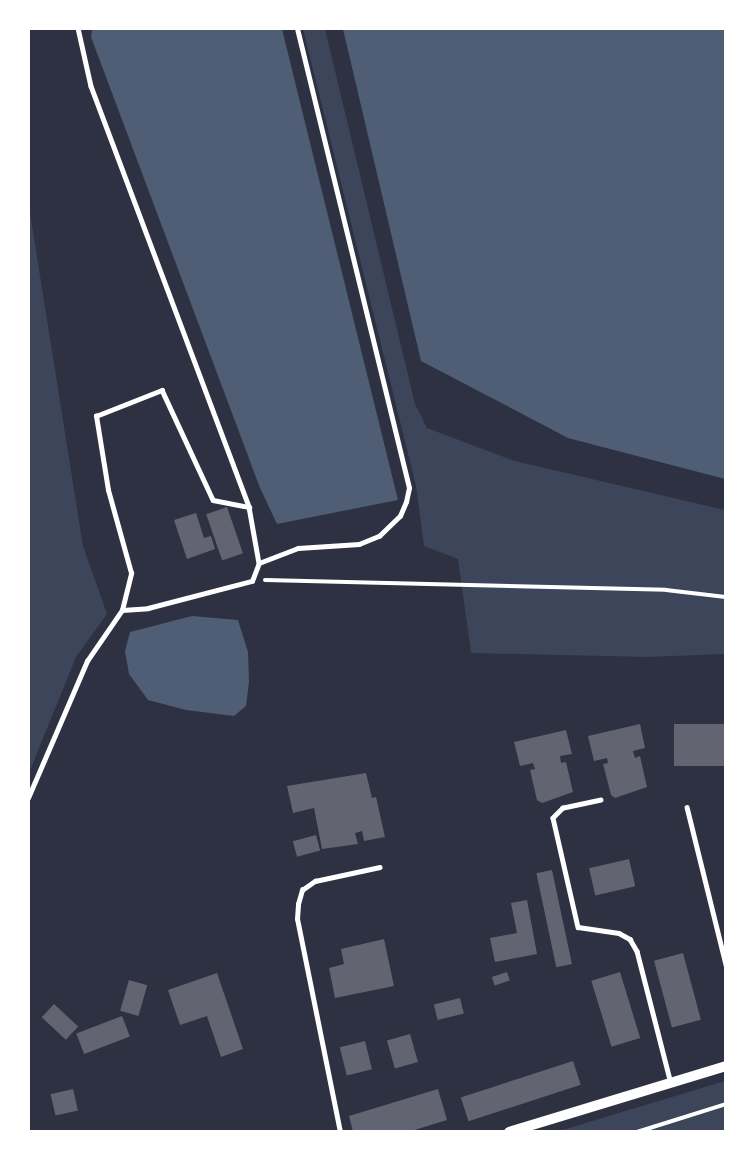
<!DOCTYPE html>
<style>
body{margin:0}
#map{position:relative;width:754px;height:1160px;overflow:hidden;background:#2d3142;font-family:"IBM Plex Serif",serif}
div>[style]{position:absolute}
.green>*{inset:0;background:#3c4559}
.water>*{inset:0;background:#4f5d75}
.building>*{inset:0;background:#626471;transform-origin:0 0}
.path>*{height:4px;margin:-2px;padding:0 2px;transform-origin:2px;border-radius:2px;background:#fff}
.service>*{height:4.5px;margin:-2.25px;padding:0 2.25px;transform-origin:2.25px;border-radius:2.25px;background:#fff}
.tertiary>*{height:10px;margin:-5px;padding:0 5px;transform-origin:5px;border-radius:5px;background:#fff}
span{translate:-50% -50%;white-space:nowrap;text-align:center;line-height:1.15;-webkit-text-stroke:4.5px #fff;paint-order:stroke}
.frame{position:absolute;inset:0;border:30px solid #fff;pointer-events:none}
</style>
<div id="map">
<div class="green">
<div style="clip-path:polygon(303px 29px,325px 29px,415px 404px,427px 428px,515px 461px,725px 510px,725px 654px,646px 657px,471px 653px,458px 559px,424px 546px,416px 486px)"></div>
<div style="clip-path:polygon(28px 200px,83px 546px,107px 614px,76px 657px,29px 773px)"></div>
<div style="clip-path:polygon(725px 1081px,725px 1131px,559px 1131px)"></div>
</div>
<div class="water">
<div style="clip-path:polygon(92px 29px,282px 29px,398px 500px,277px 524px,260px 488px,91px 37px)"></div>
<div style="clip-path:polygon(343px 29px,725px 29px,725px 479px,568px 438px,421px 361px)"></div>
<div style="clip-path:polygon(192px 616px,238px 620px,248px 652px,249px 682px,246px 706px,234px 716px,186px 710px,148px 700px,129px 674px,125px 651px,130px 632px)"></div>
</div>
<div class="building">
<div style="left:227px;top:507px;width:49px;height:22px;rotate:71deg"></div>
<div style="clip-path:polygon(196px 513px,204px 538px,211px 536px,215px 549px,187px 559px,174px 520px)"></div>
<div style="clip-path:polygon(640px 724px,645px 748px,633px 751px,635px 758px,640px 756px,647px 787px,615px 798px,611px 795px,603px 764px,608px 763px,607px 758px,594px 761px,588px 736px)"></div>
<div style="left:726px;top:724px;width:42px;height:52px;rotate:90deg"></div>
<div style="clip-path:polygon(566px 730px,572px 754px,560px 756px,561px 763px,566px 762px,573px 792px,542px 803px,537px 800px,530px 770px,535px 769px,533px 763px,520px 766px,514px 742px)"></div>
<div style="clip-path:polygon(366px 773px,372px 798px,376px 797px,385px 837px,364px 841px,362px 831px,355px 833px,358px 844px,322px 849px,314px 808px,293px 813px,287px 786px)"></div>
<div style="left:316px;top:835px;width:16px;height:24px;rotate:75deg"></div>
<div style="left:629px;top:859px;width:28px;height:41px;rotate:77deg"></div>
<div style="left:552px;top:870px;width:96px;height:16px;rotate:78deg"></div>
<div style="clip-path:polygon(527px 900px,537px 954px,495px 962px,490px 938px,517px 933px,511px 903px)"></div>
<div style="clip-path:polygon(384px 939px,394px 986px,335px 998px,329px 968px,344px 964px,341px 949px)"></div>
<div style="left:683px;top:953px;width:69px;height:30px;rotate:75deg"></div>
<div style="left:507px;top:972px;width:9px;height:16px;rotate:72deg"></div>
<div style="left:620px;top:972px;width:69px;height:30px;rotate:73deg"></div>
<div style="clip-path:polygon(217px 973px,243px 1049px,221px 1057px,207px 1016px,180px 1025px,168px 990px)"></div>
<div style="left:129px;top:980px;width:19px;height:32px;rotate:16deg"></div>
<div style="left:460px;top:998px;width:16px;height:27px;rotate:76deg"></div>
<div style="left:54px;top:1004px;width:33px;height:18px;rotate:43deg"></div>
<div style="left:122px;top:1016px;width:22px;height:49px;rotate:69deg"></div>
<div style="left:410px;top:1034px;width:29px;height:24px;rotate:74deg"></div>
<div style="left:365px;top:1041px;width:29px;height:26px;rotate:76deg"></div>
<div style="left:573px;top:1061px;width:25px;height:118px;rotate:72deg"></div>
<div style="left:73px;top:1089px;width:22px;height:23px;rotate:77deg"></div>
<div style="clip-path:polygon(438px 1089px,447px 1120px,408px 1132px,353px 1132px,349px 1116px)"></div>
</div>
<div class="path">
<div style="left:265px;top:580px;width:401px;rotate:1.4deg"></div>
<div style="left:666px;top:590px;width:60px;rotate:6.7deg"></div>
<div style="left:637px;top:1132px;width:93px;rotate:-17.5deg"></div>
</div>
<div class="service">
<div style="left:78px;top:28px;width:59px;rotate:77.4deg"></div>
<div style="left:91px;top:86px;width:450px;rotate:69.4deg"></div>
<div style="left:122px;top:610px;width:38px;rotate:-76deg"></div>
<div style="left:131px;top:573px;width:86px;rotate:-105.5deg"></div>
<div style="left:108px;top:490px;width:75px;rotate:-99.2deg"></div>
<div style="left:96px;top:416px;width:71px;rotate:-21.5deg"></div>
<div style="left:162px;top:390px;width:121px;rotate:65.1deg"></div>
<div style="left:213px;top:500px;width:37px;rotate:11deg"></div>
<div style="left:249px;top:507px;width:57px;rotate:79.9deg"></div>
<div style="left:28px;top:798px;width:149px;rotate:-66.7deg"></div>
<div style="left:87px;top:661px;width:62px;rotate:-55.5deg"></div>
<div style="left:122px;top:610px;width:26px;rotate:-4deg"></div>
<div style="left:148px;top:608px;width:107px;rotate:-14.6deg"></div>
<div style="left:252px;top:581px;width:19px;rotate:-69deg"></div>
<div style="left:259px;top:563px;width:42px;rotate:-21deg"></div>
<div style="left:298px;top:548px;width:61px;rotate:-3.8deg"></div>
<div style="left:359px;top:544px;width:22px;rotate:-22deg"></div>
<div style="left:379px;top:536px;width:29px;rotate:-44deg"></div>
<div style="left:400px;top:516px;width:15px;rotate:-67deg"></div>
<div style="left:406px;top:502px;width:14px;rotate:-78deg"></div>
<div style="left:409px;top:488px;width:473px;rotate:-103.7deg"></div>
<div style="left:601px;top:800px;width:39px;rotate:168deg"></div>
<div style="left:563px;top:808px;width:14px;rotate:135deg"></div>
<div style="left:553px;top:818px;width:112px;rotate:77.1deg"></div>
<div style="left:578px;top:927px;width:41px;rotate:8.3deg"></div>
<div style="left:619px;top:933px;width:13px;rotate:29deg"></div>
<div style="left:630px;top:939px;width:14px;rotate:60deg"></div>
<div style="left:637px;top:951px;width:136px;rotate:75.6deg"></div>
<div style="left:687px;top:807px;width:163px;rotate:76.1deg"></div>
<div style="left:340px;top:1132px;width:217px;rotate:-101.4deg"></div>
<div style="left:297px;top:919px;width:15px;rotate:-86deg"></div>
<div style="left:298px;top:904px;width:15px;rotate:-74deg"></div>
<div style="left:302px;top:890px;width:16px;rotate:-35deg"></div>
<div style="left:315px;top:881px;width:66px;rotate:-12.2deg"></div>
</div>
<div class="tertiary">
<div style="left:509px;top:1132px;width:227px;rotate:-16.9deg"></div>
</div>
<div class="frame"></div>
</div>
